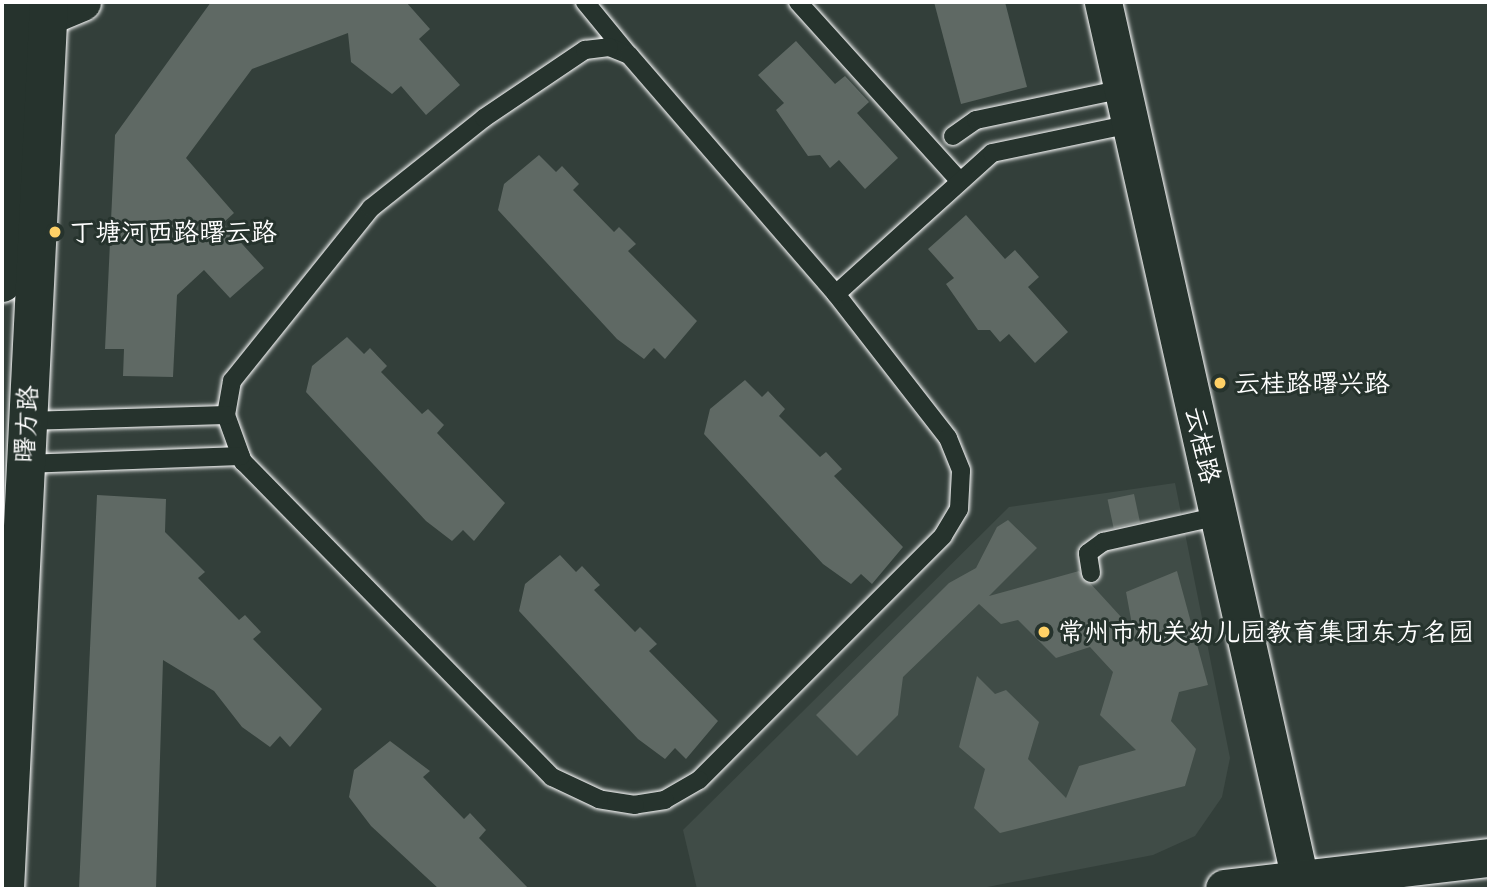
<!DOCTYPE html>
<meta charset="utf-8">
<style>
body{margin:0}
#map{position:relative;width:1491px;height:891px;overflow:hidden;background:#333f3a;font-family:"Shantell Sans","LXGW WenKai TC",sans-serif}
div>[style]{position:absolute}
.built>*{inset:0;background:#404c47}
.building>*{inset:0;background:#5f6964;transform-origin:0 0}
.roads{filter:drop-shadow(0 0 2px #fff) drop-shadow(0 0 2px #fff)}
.lane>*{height:18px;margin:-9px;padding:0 9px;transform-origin:9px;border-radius:9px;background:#26332d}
.street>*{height:37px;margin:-18.5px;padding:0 18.5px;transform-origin:18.5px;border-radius:18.5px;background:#26332d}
.secondary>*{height:38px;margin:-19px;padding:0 19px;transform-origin:19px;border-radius:19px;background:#26332d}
.dots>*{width:19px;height:19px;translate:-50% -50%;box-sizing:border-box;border:4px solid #26332d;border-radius:50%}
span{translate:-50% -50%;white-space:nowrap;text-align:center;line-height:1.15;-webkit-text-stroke:6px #26332d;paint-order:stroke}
.poi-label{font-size:26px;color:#fff}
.left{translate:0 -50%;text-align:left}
.street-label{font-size:26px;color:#fff}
.frame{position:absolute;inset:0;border:4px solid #fff;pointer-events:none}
</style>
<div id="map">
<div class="built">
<div style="clip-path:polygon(1175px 483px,1230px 758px,1222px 797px,1195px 836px,1153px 855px,977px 889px,697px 889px,683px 830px,1009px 507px)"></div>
</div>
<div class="building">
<div style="clip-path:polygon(211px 2px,406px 2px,430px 29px,419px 39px,460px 85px,426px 115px,401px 86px,392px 94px,351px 62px,348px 33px,252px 69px,186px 158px,234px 213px,223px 223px,264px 268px,230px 298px,204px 270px,177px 295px,173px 377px,123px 376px,124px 349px,105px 349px,115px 135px)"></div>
<div style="clip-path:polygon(934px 2px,1005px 2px,1027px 87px,961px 104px)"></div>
<div style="clip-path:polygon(796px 41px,835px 84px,845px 76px,869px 102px,857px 113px,898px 158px,865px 189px,839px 160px,830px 168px,820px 155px,808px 156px,776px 110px,784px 103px,758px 75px)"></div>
<div style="clip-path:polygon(539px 155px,556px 172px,562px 166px,579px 184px,573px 190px,614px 232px,619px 227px,636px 244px,628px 251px,697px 321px,665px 359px,654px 348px,644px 359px,617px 339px,498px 210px,504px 184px)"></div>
<div style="clip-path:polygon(966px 215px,1005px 259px,1015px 250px,1039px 277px,1028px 287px,1068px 332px,1035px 363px,1009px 334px,1000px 342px,990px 330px,978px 330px,946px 284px,954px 278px,928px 249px)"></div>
<div style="clip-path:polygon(347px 337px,364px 354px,370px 348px,387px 366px,381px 372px,422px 414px,428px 409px,444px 425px,437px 433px,505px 503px,474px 541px,463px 530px,452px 541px,426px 521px,306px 392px,312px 366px)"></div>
<div style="clip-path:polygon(745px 380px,762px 397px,768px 391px,785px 409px,779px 416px,820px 457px,826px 452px,842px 469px,834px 476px,903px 547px,872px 584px,861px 574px,851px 584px,823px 564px,704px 434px,710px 409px)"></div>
<div style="left:1134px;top:494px;width:29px;height:27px;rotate:78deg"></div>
<div style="clip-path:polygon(97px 495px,166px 499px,165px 532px,205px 572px,198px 578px,239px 620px,245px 615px,261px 632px,253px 639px,322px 709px,290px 747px,280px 736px,270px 747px,242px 727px,214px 691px,163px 660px,156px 889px,79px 889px)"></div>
<div style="clip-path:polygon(1008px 520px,1037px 548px,989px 596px,1079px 571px,1133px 630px,1126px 592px,1177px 571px,1208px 685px,1179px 692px,1171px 721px,1196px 749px,1185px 786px,1000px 833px,974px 808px,985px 769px,959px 747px,977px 676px,995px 694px,1006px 690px,1039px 722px,1028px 759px,1066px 798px,1079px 766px,1136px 750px,1100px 715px,1113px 672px,1090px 647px,1056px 658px,1018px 620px,1001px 624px,979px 604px,903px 677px,898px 715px,857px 756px,816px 715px,949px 583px,976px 568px,997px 527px)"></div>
<div style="clip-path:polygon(560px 555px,576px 572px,582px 566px,600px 585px,594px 590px,635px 632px,640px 627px,657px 644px,649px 651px,718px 721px,686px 759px,675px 748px,665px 759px,638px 739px,519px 611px,525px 584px)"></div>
<div style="clip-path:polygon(390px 741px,430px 771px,423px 777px,464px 819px,470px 813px,486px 830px,479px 838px,529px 889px,439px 889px,371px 826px,349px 797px,354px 770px)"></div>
</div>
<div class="roads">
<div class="lane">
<div style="left:585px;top:2px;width:65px;rotate:50.6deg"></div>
<div style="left:798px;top:2px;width:237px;rotate:47.9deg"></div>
<div style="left:609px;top:47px;width:22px;rotate:22deg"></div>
<div style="left:629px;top:55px;width:316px;rotate:49.1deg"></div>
<div style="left:836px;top:294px;width:182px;rotate:52.1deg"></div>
<div style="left:948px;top:438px;width:35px;rotate:68deg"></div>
<div style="left:961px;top:471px;width:38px;rotate:93deg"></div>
<div style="left:959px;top:509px;width:31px;rotate:121deg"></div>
<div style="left:943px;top:536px;width:345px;rotate:135deg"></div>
<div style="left:699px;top:780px;width:39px;rotate:150deg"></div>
<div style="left:665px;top:800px;width:30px;rotate:171deg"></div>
<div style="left:635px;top:805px;width:36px;rotate:-171deg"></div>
<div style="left:599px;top:799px;width:52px;rotate:-154.9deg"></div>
<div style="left:552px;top:777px;width:441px;rotate:-134.4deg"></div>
<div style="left:243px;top:462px;width:50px;rotate:-109.9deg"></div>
<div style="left:226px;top:415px;width:35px;rotate:-80deg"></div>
<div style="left:232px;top:381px;width:222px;rotate:-51.2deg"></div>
<div style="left:371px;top:208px;width:144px;rotate:-38.5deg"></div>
<div style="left:484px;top:118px;width:122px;rotate:-34deg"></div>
<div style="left:585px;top:50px;width:24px;rotate:-7deg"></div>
<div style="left:953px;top:136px;width:28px;rotate:-35deg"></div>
<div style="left:976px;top:120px;width:150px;rotate:-11.9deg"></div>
<div style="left:836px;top:294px;width:210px;rotate:-42.1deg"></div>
<div style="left:992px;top:153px;width:142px;rotate:-11.8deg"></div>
<div style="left:26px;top:421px;width:200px;rotate:-1.7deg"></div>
<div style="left:24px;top:464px;width:217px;rotate:-2.1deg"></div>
<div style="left:1091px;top:573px;width:20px;rotate:-99deg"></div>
<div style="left:1088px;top:553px;width:19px;rotate:-36deg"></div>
<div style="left:1103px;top:542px;width:119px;rotate:-12.6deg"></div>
</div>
<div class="street">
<div style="left:1103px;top:2px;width:909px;rotate:77.35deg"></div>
<div style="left:22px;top:27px;width:65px;rotate:-22.6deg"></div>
</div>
<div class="secondary">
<div style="left:2px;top:283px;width:281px;rotate:-86.7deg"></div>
<div style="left:5px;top:889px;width:888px;rotate:-87.16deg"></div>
<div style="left:1225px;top:889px;width:266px;rotate:-6.7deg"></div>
</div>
</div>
<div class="dots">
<div style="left:55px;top:232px;background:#ffd166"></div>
<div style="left:1220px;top:383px;background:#ffd166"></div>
<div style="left:1044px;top:632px;background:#ffd166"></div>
</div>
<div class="poi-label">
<span class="left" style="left:69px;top:232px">丁塘河西路曙云路</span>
<span class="left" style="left:1234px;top:383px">云桂路曙兴路</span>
<span class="left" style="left:1058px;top:632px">常州市机关幼儿园教育集团东方名园</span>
</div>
<div class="street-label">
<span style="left:26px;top:424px;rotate:-87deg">曙方路</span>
<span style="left:1203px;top:445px;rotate:77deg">云桂路</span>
</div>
<div class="frame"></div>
</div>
